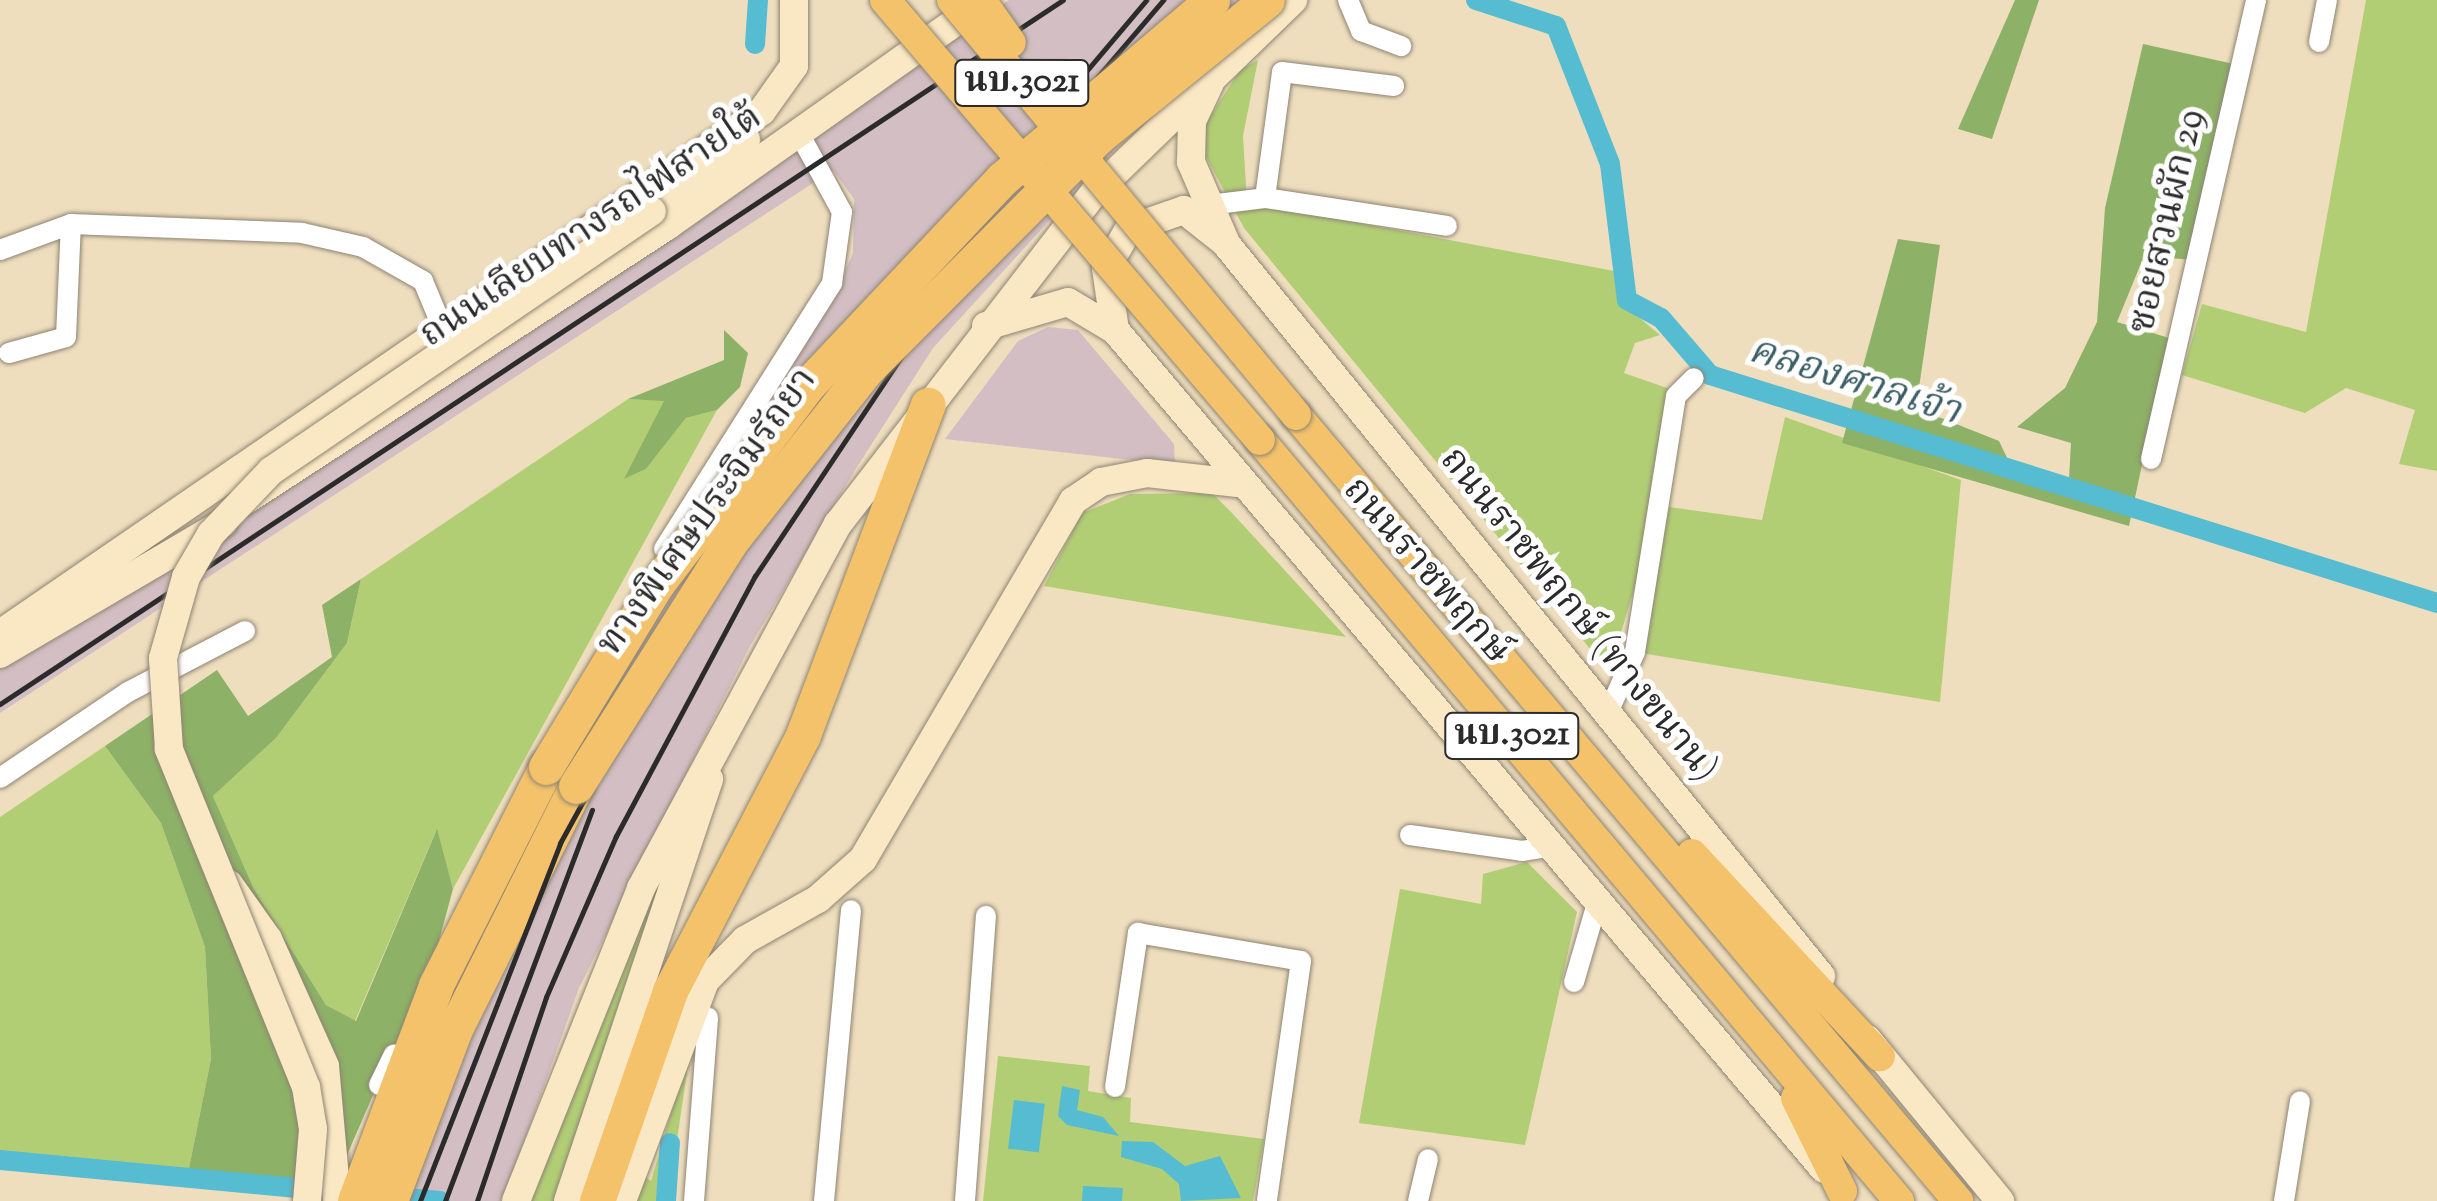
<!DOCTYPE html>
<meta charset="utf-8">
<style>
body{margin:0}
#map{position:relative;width:2437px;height:1201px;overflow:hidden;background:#efdebe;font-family:"Sorts Mill Goudy","Noto Serif Thai",serif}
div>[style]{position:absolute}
.industrial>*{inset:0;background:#d2bec3}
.green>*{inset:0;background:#b2ce75}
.forest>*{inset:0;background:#8db166}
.water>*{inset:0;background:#55bcd2;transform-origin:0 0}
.canal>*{height:20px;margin:-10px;padding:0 10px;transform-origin:10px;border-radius:10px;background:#55bcd2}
.roads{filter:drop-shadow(0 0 2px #8d8474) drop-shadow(0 0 2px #8d8474)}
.minor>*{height:20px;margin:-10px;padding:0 10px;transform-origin:10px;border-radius:10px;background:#fff}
.secondary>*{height:28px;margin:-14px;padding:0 14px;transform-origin:14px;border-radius:14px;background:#fae7c3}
.primary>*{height:30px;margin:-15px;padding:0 15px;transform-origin:15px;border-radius:15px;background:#f3c26a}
.motorway>*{height:35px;margin:-17.5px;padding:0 17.5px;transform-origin:17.5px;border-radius:17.5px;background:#f3c26a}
.rail>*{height:5px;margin:-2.5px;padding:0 2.5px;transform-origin:2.5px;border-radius:2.5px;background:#2b2b2b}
.bridges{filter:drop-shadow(0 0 2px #8d8474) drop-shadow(0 0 2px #8d8474)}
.secondary-bridge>*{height:28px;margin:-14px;padding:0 14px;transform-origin:14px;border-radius:14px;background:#fae7c3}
.primary-bridge>*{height:30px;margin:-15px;padding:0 15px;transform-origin:15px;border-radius:15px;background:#f3c26a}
.motorway-bridge>*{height:35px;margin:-17.5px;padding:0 17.5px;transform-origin:17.5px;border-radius:17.5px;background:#f3c26a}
span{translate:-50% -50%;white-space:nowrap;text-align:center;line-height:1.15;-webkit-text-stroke:10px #fff;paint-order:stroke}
.shield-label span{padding:2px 8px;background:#fff;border:2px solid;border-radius:8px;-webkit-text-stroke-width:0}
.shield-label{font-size:35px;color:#2b2b2b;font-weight:700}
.street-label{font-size:38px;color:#2b2b2b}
.water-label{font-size:40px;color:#3a5e65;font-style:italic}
</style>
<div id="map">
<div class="industrial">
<div style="clip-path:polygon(1009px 0,1251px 0,933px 348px,857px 467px,750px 646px,579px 988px,503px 1201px,375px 1201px,555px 741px,836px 292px,853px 253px,854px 199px,833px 170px,0 713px,0 667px)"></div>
<div style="clip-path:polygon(1048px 327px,1078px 330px,1174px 444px,1175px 465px,945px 439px,1018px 341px)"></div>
</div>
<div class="green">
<div style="clip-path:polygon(2366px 0,2437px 0,2437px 471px,2399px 464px,2415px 410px,2346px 388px,2305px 413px,2182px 375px,2202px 304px,2306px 332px)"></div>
<div style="clip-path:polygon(1258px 60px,1243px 136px,1247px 202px,1614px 271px,1617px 299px,1660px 335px,1635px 343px,1624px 373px,1670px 389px,1647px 547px,1609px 672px,1244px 228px,1203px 151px,1206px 123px,1240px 70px)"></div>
<div style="clip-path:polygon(628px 399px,665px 400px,626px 478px,646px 469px,686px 418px,717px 410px,453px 889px,436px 831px,355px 1021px,326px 1005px,254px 889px,213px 796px,276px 738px,347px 643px,361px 579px)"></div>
<div style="clip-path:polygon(1785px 417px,1961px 480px,1940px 702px,1641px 653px,1669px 507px,1762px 520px)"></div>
<div style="clip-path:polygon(1212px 493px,1232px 513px,1346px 637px,1044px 586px,1082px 513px,1130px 494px)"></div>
<div style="clip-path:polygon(105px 746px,161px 823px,205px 947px,211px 1059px,186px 1183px,0 1162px,0 817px)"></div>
<div style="clip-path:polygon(666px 862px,626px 1163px,651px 1181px,691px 1045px,668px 1201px,528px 1201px)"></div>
<div style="clip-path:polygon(1527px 862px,1577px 912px,1525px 1145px,1359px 1123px,1400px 889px,1481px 904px,1483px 874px)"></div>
<div style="clip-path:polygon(998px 1056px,1090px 1066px,1088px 1091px,1131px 1098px,1130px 1122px,1264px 1139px,1253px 1201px,983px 1201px)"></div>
</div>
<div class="forest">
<div style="clip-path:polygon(2015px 0,2039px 0,1992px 139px,1958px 129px)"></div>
<div style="clip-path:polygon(2143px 44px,2234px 64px,2194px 260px,2144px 256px,2117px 322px,2169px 338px,2129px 526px,1842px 443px,1898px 239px,1940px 245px,1916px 408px,1999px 441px,2009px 462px,2069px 479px,2071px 443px,2017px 427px,2065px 388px,2097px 322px,2105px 208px)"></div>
<div style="clip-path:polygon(724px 330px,748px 353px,740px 387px,717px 410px,686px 418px,646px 469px,624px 479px,664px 401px,628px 399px,724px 360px)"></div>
<div style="clip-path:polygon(361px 579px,347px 643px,276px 738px,213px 796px,254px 889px,326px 1005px,356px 1021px,437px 829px,453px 889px,437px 948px,327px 1201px,186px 1183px,211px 1059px,205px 947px,161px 823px,105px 746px,217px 670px,248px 716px,332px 657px,322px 605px)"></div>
</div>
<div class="water">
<div style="clip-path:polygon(1062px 1086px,1080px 1090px,1077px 1110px,1103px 1117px,1119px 1136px,1067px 1125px,1058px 1116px)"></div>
<div style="left:1014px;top:1100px;width:31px;height:49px;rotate:7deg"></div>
<div style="clip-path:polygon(1122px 1141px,1153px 1142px,1185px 1166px,1220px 1156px,1241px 1198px,1181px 1201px,1179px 1184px,1162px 1169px,1121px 1157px)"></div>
<div style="clip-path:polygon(1083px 1186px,1123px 1188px,1122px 1201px,1082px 1201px)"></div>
</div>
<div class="canal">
<div style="left:1476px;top:0;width:84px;rotate:18deg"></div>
<div style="left:1556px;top:26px;width:148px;rotate:68.6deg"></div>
<div style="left:1610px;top:164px;width:137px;rotate:82.9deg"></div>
<div style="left:1627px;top:300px;width:38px;rotate:28deg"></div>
<div style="left:1661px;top:318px;width:75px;rotate:49.3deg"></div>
<div style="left:1710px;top:375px;width:762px;rotate:17.41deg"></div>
<div style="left:755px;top:44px;width:44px;rotate:-86.1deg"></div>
<div style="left:0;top:1160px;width:319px;rotate:5.4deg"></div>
<div style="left:382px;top:1196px;width:58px;rotate:4.9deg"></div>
<div style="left:666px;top:1201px;width:58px;rotate:-86.1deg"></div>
</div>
<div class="roads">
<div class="minor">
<div style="left:1348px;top:0;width:34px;rotate:67deg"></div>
<div style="left:1361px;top:31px;width:43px;rotate:20.6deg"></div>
<div style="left:2319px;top:42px;width:43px;rotate:-79.2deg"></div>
<div style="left:1265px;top:198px;width:127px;rotate:-82.3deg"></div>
<div style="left:1282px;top:72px;width:113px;rotate:7.1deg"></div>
<div style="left:1209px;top:205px;width:56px;rotate:-7.1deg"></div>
<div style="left:1265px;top:198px;width:184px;rotate:8.7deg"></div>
<div style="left:0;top:250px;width:76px;rotate:-20.1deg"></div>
<div style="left:71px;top:224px;width:231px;rotate:2.2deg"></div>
<div style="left:302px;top:233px;width:63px;rotate:12.9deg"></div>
<div style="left:363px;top:247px;width:69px;rotate:29.5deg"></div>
<div style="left:423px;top:281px;width:47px;rotate:67.3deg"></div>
<div style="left:9px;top:353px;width:59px;rotate:-15.7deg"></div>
<div style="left:66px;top:337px;width:113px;rotate:-87.5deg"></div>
<div style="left:2151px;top:459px;width:471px;rotate:-77.1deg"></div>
<div style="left:664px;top:549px;width:315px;rotate:-57.7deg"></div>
<div style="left:832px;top:283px;width:72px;rotate:-82deg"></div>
<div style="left:842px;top:212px;width:90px;rotate:-118.6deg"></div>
<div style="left:1607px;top:715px;width:69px;rotate:-66deg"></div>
<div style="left:1635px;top:652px;width:259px;rotate:-80.9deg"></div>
<div style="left:1676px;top:396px;width:25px;rotate:-45deg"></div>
<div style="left:0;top:778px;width:154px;rotate:-33.9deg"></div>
<div style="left:128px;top:692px;width:132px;rotate:-27.5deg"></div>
<div style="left:1410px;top:835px;width:113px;rotate:8.1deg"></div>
<div style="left:1522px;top:851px;width:31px;rotate:-9deg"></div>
<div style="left:1574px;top:982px;width:85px;rotate:-73.7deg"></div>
<div style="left:379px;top:1085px;width:34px;rotate:-64deg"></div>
<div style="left:1115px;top:1087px;width:156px;rotate:-81.5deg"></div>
<div style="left:1138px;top:933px;width:165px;rotate:9.7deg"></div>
<div style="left:1301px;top:961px;width:242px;rotate:98.1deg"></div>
<div style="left:694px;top:1201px;width:184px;rotate:-85.6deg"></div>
<div style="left:824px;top:1201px;width:292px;rotate:-84.7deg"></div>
<div style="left:965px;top:1201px;width:286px;rotate:-85.8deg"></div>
<div style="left:1418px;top:1201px;width:43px;rotate:-76.6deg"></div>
<div style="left:2284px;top:1201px;width:101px;rotate:-80.9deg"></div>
</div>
<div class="secondary">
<div style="left:1210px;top:83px;width:42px;rotate:115.3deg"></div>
<div style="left:1192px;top:121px;width:41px;rotate:91.4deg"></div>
<div style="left:1191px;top:162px;width:90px;rotate:66.6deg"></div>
<div style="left:1227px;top:245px;width:942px;rotate:50.9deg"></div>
<div style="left:652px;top:211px;width:118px;rotate:-37.1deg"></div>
<div style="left:986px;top:326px;width:85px;rotate:-16.3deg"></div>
<div style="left:1068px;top:302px;width:55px;rotate:30.8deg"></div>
<div style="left:1115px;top:330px;width:1098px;rotate:49.8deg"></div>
<div style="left:1115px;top:330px;width:63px;rotate:-98.3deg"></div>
<div style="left:1106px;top:268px;width:45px;rotate:-59.5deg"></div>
<div style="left:1129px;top:229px;width:58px;rotate:-19.1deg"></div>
<div style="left:1184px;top:210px;width:50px;rotate:38.5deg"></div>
<div style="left:243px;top:502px;width:506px;rotate:-33.06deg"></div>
<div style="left:667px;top:226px;width:384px;rotate:-35.3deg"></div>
<div style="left:0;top:634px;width:924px;rotate:-34.46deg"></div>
<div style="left:762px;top:111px;width:55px;rotate:-54.6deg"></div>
<div style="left:794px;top:66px;width:66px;rotate:-90deg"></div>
<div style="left:0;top:654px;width:259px;rotate:-30.4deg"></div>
<div style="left:229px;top:884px;width:67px;rotate:54.7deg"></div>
<div style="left:268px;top:939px;width:139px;rotate:65.8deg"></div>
<div style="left:325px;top:1066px;width:136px;rotate:84.9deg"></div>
<div style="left:1867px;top:1039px;width:210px;rotate:50.6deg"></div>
<div style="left:516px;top:1201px;width:337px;rotate:-68.2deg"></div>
<div style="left:641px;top:888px;width:414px;rotate:-61.6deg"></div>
<div style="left:838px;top:524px;width:420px;rotate:-52.3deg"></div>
<div style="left:1095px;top:192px;width:276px;rotate:-44.1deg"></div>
<div style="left:568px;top:1201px;width:445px;rotate:-71.5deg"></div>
<div style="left:622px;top:1201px;width:235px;rotate:-69.3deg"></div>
<div style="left:705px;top:981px;width:57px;rotate:-45.7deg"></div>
<div style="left:745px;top:940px;width:84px;rotate:-29.3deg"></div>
<div style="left:818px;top:899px;width:60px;rotate:-41.6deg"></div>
<div style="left:863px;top:859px;width:415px;rotate:-59.6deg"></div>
<div style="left:1073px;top:501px;width:34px;rotate:-34deg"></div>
<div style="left:1101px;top:482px;width:47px;rotate:-11.1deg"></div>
<div style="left:1147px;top:473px;width:91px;rotate:6.3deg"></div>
</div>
<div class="primary">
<div style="left:1296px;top:415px;width:1028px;rotate:49.89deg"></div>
<div style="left:1260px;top:440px;width:994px;rotate:49.98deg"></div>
<div style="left:1692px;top:854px;width:276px;rotate:47.1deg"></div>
<div style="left:1796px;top:1098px;width:104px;rotate:63.7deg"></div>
</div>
<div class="motorway">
<div style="left:355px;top:1201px;width:231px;rotate:-69.4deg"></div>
<div style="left:436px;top:985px;width:244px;rotate:-63.2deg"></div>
<div style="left:390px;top:1201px;width:184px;rotate:-69.3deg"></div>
<div style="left:455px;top:1029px;width:271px;rotate:-63.5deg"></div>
<div style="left:597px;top:1201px;width:222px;rotate:-70.8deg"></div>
<div style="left:670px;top:991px;width:288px;rotate:-62.5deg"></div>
<div style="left:803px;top:735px;width:353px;rotate:-69.3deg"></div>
</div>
</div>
<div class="rail">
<div style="left:1053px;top:129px;width:170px;rotate:-49.5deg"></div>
<div style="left:703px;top:603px;width:250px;rotate:-57.1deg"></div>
<div style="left:0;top:704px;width:1275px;rotate:-33.52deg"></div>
<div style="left:420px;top:1201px;width:384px;rotate:-68.6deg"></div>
<div style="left:560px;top:843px;width:422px;rotate:-61.2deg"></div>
<div style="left:763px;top:473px;width:198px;rotate:-53.4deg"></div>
<div style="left:881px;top:314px;width:411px;rotate:-49.8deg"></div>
<div style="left:445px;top:1201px;width:418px;rotate:-69.4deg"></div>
<div style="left:477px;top:1201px;width:215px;rotate:-71.3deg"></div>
<div style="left:546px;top:997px;width:176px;rotate:-66.5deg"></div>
<div style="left:616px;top:836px;width:295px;rotate:-61.9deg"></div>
<div style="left:755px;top:576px;width:268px;rotate:-56.3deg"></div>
<div style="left:904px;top:353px;width:223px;rotate:-51.2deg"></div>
<div style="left:1044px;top:179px;width:249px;rotate:-46deg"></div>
</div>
<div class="bridges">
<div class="secondary-bridge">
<div style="left:307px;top:1201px;width:72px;rotate:-85.2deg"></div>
<div style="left:313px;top:1129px;width:43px;rotate:-99.5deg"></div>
<div style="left:306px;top:1087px;width:365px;rotate:-112.1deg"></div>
<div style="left:169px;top:749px;width:91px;rotate:-93.8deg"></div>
<div style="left:163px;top:658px;width:84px;rotate:-74.1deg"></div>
<div style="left:186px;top:577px;width:50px;rotate:-59.8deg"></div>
<div style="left:211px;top:534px;width:87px;rotate:-46.4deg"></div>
<div style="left:271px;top:471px;width:461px;rotate:-34.3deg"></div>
</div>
<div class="primary-bridge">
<div style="left:885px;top:0;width:578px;rotate:49.56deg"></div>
<div style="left:952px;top:0;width:539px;rotate:50.34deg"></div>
<div style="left:981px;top:0;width:52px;rotate:55.1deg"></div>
</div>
<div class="motorway-bridge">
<div style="left:546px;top:767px;width:214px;rotate:-58.8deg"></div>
<div style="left:657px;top:584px;width:250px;rotate:-52.8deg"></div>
<div style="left:808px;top:385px;width:283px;rotate:-46.7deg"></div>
<div style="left:1002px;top:179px;width:276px;rotate:-40.4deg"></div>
<div style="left:576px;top:786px;width:290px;rotate:-57.7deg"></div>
<div style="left:731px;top:541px;width:218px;rotate:-51.7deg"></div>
<div style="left:866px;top:370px;width:327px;rotate:-45.1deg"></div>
<div style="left:1097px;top:138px;width:219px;rotate:-39.1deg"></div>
</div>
</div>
<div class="shield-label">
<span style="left:1022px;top:83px">นบ.3021</span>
<span style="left:1512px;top:736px">นบ.3021</span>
</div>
<div class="street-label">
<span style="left:2169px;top:222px;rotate:-77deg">ซอยสวนผัก 29</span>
<span style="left:592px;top:228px;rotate:-34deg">ถนนเลียบทางรถไฟสายใต้</span>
<span style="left:709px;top:513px;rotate:-54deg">ทางพิเศษประจิมรัถยา</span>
<span style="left:1425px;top:572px;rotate:49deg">ถนนราชพฤกษ์</span>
<span style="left:1577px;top:616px;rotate:51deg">ถนนราชพฤกษ์ (ทางขนาน)</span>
</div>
<div class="water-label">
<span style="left:1854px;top:383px;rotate:17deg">คลองศาลเจ้า</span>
</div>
</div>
